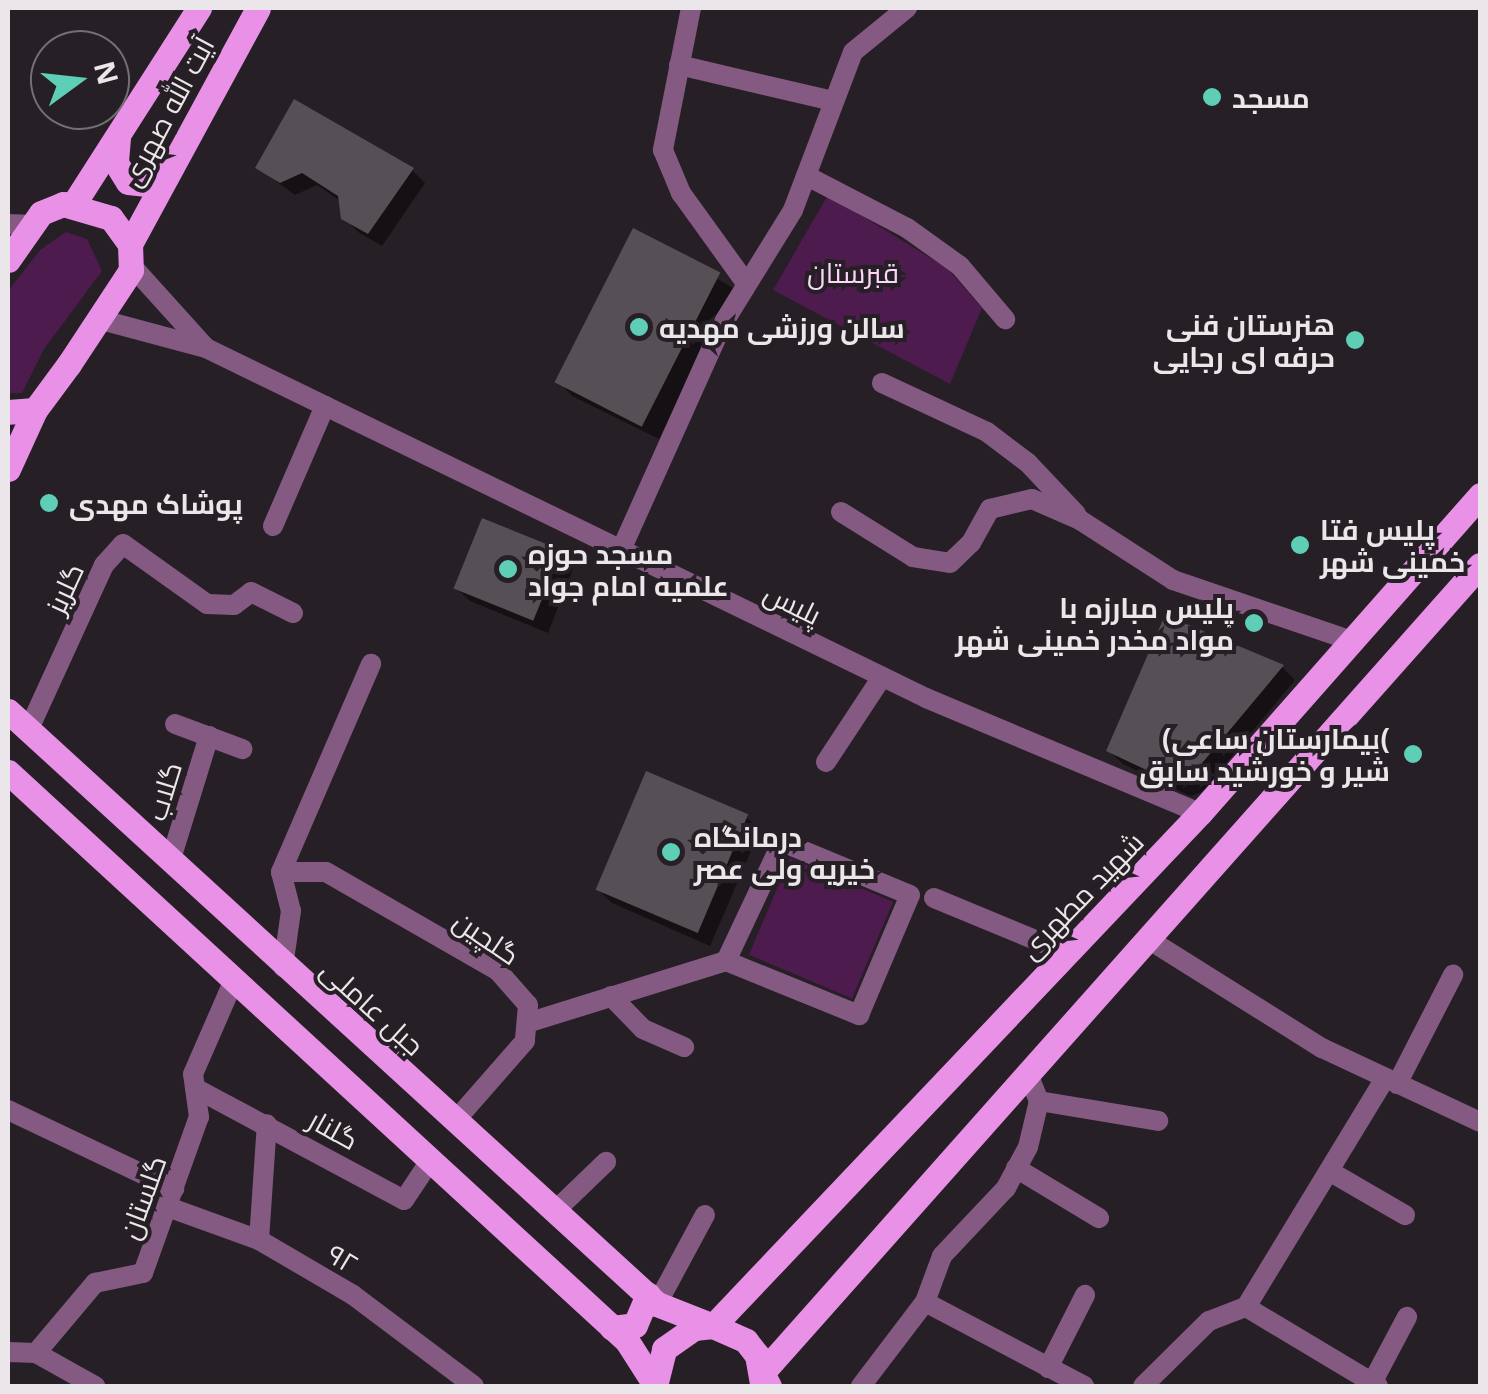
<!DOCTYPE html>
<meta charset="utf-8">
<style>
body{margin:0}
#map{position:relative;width:1488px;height:1394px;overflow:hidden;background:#261f25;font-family:"Noto Sans",Cairo,sans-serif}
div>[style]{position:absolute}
.green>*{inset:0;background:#4d1b4d;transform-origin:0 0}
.shadow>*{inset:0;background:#0007}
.building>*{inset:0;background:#574f56;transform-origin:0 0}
.minor>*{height:20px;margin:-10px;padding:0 10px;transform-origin:10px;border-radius:10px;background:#845a82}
.major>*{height:25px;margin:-12.5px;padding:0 12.5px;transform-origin:12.5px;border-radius:12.5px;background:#e891e6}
.dots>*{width:28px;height:28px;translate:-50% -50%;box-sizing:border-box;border:5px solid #261f25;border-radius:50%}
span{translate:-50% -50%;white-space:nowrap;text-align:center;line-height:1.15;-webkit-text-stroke:8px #261f25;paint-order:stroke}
.poi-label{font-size:28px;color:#eae6ea;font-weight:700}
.left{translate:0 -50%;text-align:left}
.right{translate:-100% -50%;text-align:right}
.street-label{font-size:28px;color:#eae6ea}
.park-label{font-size:28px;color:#fad7f8}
.frame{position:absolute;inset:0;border:10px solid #eae6ea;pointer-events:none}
.north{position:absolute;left:30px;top:30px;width:100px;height:100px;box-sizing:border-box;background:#261f25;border:2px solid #746f74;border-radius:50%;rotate:75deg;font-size:28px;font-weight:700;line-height:40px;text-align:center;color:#eae6ea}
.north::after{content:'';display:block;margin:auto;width:35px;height:45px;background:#5eceb7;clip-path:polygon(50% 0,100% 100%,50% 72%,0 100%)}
</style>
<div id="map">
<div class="green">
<div style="clip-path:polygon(828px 195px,947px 268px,982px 308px,950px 384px,773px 290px)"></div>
<div style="clip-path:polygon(66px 232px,87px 239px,102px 271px,44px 349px,22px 393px,8px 393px,8px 291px,40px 250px)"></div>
<div style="left:790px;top:858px;width:112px;height:105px;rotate:23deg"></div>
</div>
<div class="shadow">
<div style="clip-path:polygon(258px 168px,412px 170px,425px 183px,382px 246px,358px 232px,344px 218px,339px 200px,317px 185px,295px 195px)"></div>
<div style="clip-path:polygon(634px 231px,733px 288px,659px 439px,572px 396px,559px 382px)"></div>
<div style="clip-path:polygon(561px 553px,574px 566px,548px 633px,470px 601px,456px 588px)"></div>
<div style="clip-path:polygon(1282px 667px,1295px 680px,1202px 792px,1190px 796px,1123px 764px,1109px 751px)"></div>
<div style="clip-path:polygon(746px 817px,760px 830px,710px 946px,612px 903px,598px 890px)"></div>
</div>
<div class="building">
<div style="clip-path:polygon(294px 99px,414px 168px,368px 234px,341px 219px,338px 196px,302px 173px,280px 183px,255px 168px)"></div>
<div style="left:633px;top:228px;width:98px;height:173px;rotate:27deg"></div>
<div style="left:482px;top:518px;width:86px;height:76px;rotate:22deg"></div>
<div style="clip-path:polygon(1165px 615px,1284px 665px,1188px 780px,1174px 783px,1106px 751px)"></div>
<div style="left:646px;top:771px;width:111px;height:129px;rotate:23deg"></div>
</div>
<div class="minor">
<div style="left:691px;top:8px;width:145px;rotate:101.2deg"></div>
<div style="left:663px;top:150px;width:47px;rotate:67.3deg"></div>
<div style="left:681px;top:193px;width:111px;rotate:54.2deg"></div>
<div style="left:679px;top:65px;width:157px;rotate:13.2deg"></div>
<div style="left:807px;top:176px;width:113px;rotate:27.5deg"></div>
<div style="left:907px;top:228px;width:65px;rotate:35.6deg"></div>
<div style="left:960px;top:266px;width:70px;rotate:49.7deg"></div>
<div style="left:8px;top:224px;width:25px;rotate:2deg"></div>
<div style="left:131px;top:265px;width:110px;rotate:47.9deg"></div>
<div style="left:98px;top:319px;width:112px;rotate:15deg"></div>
<div style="left:206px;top:348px;width:801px;rotate:25.92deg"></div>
<div style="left:926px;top:698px;width:297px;rotate:22.8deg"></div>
<div style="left:882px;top:383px;width:116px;rotate:25deg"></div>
<div style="left:987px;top:432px;width:51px;rotate:37.1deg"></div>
<div style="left:1028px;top:463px;width:70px;rotate:46.7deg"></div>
<div style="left:841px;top:512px;width:85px;rotate:32deg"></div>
<div style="left:913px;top:557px;width:37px;rotate:9deg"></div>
<div style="left:950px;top:563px;width:29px;rotate:-44deg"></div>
<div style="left:971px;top:543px;width:39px;rotate:-61deg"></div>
<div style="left:990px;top:509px;width:43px;rotate:-13.4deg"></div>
<div style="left:1032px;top:499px;width:52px;rotate:23.6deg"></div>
<div style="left:1080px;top:520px;width:111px;rotate:32.8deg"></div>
<div style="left:1173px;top:580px;width:189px;rotate:18.8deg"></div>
<div style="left:273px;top:526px;width:131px;rotate:-66.6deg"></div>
<div style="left:621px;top:550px;width:247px;rotate:-65.8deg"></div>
<div style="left:722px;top:325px;width:135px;rotate:-58.3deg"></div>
<div style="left:793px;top:210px;width:169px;rotate:-69.2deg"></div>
<div style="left:853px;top:52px;width:70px;rotate:-39.2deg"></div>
<div style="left:175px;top:724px;width:72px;rotate:20.5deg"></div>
<div style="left:28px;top:731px;width:183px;rotate:-65.4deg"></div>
<div style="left:104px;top:565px;width:28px;rotate:-48deg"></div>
<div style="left:123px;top:544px;width:103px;rotate:35.5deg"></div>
<div style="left:207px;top:604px;width:27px;rotate:2deg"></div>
<div style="left:234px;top:605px;width:21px;rotate:-37deg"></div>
<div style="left:251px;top:592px;width:47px;rotate:26.6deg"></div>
<div style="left:826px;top:762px;width:102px;rotate:-56.6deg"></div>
<div style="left:170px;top:862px;width:132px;rotate:-72.8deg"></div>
<div style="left:281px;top:872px;width:45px"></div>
<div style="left:326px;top:872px;width:198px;rotate:29.9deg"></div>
<div style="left:498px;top:971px;width:45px;rotate:48.6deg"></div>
<div style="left:528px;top:1005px;width:36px;rotate:95deg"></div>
<div style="left:525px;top:1041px;width:106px;rotate:131.2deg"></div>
<div style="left:934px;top:898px;width:144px;rotate:22.5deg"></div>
<div style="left:1148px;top:939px;width:205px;rotate:32.1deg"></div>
<div style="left:1322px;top:1048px;width:174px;rotate:25.1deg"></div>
<div style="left:283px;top:967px;width:57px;rotate:-81.9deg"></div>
<div style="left:291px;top:911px;width:40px;rotate:-104.4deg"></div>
<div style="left:281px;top:872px;width:227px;rotate:-66.6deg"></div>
<div style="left:611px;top:996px;width:46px;rotate:45.9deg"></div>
<div style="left:643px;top:1029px;width:45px;rotate:23.7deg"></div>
<div style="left:527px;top:1023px;width:208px;rotate:-17.3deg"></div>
<div style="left:726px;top:961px;width:144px;rotate:22.1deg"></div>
<div style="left:859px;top:1015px;width:130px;rotate:-67deg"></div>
<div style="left:910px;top:895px;width:139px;rotate:-157.5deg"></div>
<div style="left:782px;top:842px;width:132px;rotate:115.2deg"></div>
<div style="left:1028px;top:1074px;width:29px;rotate:68deg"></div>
<div style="left:1039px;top:1101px;width:47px;rotate:103.4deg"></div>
<div style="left:1028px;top:1147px;width:47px;rotate:118.2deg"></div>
<div style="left:1006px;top:1188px;width:93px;rotate:133.3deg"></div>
<div style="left:942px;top:1256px;width:49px;rotate:110.3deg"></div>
<div style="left:925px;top:1302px;width:180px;rotate:27.8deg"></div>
<div style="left:1397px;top:1084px;width:123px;rotate:-62.8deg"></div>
<div style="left:195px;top:1088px;width:237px;rotate:28.2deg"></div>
<div style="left:404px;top:1200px;width:47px;rotate:-56.3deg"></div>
<div style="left:1039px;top:1101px;width:121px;rotate:9.5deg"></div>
<div style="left:8px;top:1110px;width:184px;rotate:25.4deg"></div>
<div style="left:1016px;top:1168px;width:97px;rotate:31.1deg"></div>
<div style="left:1329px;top:1171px;width:88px;rotate:30.1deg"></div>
<div style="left:168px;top:1207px;width:97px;rotate:19.9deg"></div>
<div style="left:259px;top:1240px;width:109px;rotate:30.3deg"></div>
<div style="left:353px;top:1295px;width:151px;rotate:36.9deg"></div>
<div style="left:555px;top:1211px;width:71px;rotate:-43.9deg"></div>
<div style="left:259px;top:1240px;width:116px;rotate:-86.1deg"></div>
<div style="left:657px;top:1304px;width:101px;rotate:-61.7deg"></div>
<div style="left:1246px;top:1307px;width:268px;rotate:-58.7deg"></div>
<div style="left:8px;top:1352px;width:28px;rotate:2deg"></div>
<div style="left:36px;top:1353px;width:92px;rotate:-49.9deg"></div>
<div style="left:95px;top:1283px;width:49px;rotate:-11.8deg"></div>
<div style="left:143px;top:1273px;width:166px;rotate:-70.3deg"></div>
<div style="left:199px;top:1117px;width:43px;rotate:-97.9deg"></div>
<div style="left:193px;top:1074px;width:103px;rotate:-66.4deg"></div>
<div style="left:36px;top:1353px;width:68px;rotate:29.2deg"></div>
<div style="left:1048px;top:1368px;width:82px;rotate:-63.1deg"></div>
<div style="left:1372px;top:1383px;width:75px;rotate:-62.1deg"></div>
<div style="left:861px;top:1386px;width:106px;rotate:-52.7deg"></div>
<div style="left:1143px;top:1386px;width:93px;rotate:-44.6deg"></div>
<div style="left:1209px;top:1321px;width:40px;rotate:-21deg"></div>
<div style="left:1246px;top:1307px;width:154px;rotate:30.9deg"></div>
</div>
<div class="major">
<div style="left:118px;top:138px;width:25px;rotate:95deg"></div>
<div style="left:116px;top:163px;width:22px;rotate:58deg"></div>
<div style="left:128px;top:182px;width:19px;rotate:6deg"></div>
<div style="left:147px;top:184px;width:23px;rotate:-29deg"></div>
<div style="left:73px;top:205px;width:234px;rotate:-57.4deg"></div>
<div style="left:130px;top:244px;width:268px;rotate:-61.5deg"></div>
<div style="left:8px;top:260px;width:57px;rotate:-54.9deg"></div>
<div style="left:41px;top:213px;width:24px;rotate:-22deg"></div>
<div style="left:63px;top:204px;width:50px;rotate:16.3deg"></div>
<div style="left:111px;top:218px;width:32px;rotate:54deg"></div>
<div style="left:130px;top:244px;width:26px;rotate:88deg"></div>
<div style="left:131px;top:270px;width:113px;rotate:123.4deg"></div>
<div style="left:69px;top:364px;width:57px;rotate:126.5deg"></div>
<div style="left:35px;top:410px;width:27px;rotate:176deg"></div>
<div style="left:8px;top:469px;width:65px;rotate:-65.4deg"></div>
<div style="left:8px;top:711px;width:879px;rotate:42.42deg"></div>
<div style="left:657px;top:1304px;width:60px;rotate:21.4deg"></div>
<div style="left:713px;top:1326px;width:707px;rotate:-46.49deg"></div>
<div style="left:1200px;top:813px;width:424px;rotate:-48.6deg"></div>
<div style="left:8px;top:772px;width:841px;rotate:42.59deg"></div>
<div style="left:627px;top:1341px;width:52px;rotate:57.5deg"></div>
<div style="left:612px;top:1328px;width:23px;rotate:-7deg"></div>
<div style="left:635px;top:1325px;width:33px;rotate:-67deg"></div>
<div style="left:655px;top:1386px;width:38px;rotate:-76deg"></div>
<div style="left:664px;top:1349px;width:37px;rotate:-35deg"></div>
<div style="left:694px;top:1328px;width:19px;rotate:-6deg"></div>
<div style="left:713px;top:1326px;width:36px;rotate:24deg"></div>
<div style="left:746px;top:1341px;width:18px;rotate:52deg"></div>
<div style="left:757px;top:1355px;width:29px;rotate:80deg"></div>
<div style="left:769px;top:1386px;width:15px;rotate:-118deg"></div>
<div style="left:762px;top:1373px;width:1081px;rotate:-48.38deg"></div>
</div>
<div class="dots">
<div style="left:1212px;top:97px;background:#5eceb7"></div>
<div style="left:639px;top:327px;background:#5eceb7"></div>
<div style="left:1355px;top:340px;background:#5eceb7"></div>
<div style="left:49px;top:503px;background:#5eceb7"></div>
<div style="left:1300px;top:545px;background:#5eceb7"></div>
<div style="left:508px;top:569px;background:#5eceb7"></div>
<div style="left:1254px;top:623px;background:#5eceb7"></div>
<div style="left:1413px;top:754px;background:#5eceb7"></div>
<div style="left:671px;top:852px;background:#5eceb7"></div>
</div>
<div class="poi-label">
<span class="left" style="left:1232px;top:97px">مسجد</span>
<span class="right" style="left:1335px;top:340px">هنرستان فنی<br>حرفه ای رجایی</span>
<span class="left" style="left:659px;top:327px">سالن ورزشی مهدیه</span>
<span class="left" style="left:69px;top:503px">پوشاک مهدی</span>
<span class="left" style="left:1320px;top:545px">پلیس فتا<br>خمینی شهر</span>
<span class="left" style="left:528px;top:569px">مسجد حوزه<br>علمیه امام جواد</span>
<span class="right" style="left:1234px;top:623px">پلیس مبارزه با<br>مواد مخدر خمینی شهر</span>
<span class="right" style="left:1390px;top:754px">(بیمارستان ساعی(<br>شیر و خورشید سابق</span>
<span class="left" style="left:694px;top:852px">درمانگاه<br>خیریه ولی عصر</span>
</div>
<div class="street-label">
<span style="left:167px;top:111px;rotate:-62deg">آیت الله صهری</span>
<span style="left:64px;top:588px;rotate:-65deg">گلریز</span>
<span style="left:793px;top:603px;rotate:26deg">پلیس</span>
<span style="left:163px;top:791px;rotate:-73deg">گلاب</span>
<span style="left:1081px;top:895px;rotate:-46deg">شهید مطهری</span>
<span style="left:487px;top:937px;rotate:34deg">گلچین</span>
<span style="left:373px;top:1007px;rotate:42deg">جبل عاملی</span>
<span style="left:334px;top:1129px;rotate:29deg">گلنار</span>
<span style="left:142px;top:1197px;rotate:-70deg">گلستان</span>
<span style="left:343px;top:1258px;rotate:31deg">۹۲</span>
</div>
<div class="park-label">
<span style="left:853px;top:272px">قبرستان</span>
</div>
<div class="frame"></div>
<div class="north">N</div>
</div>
